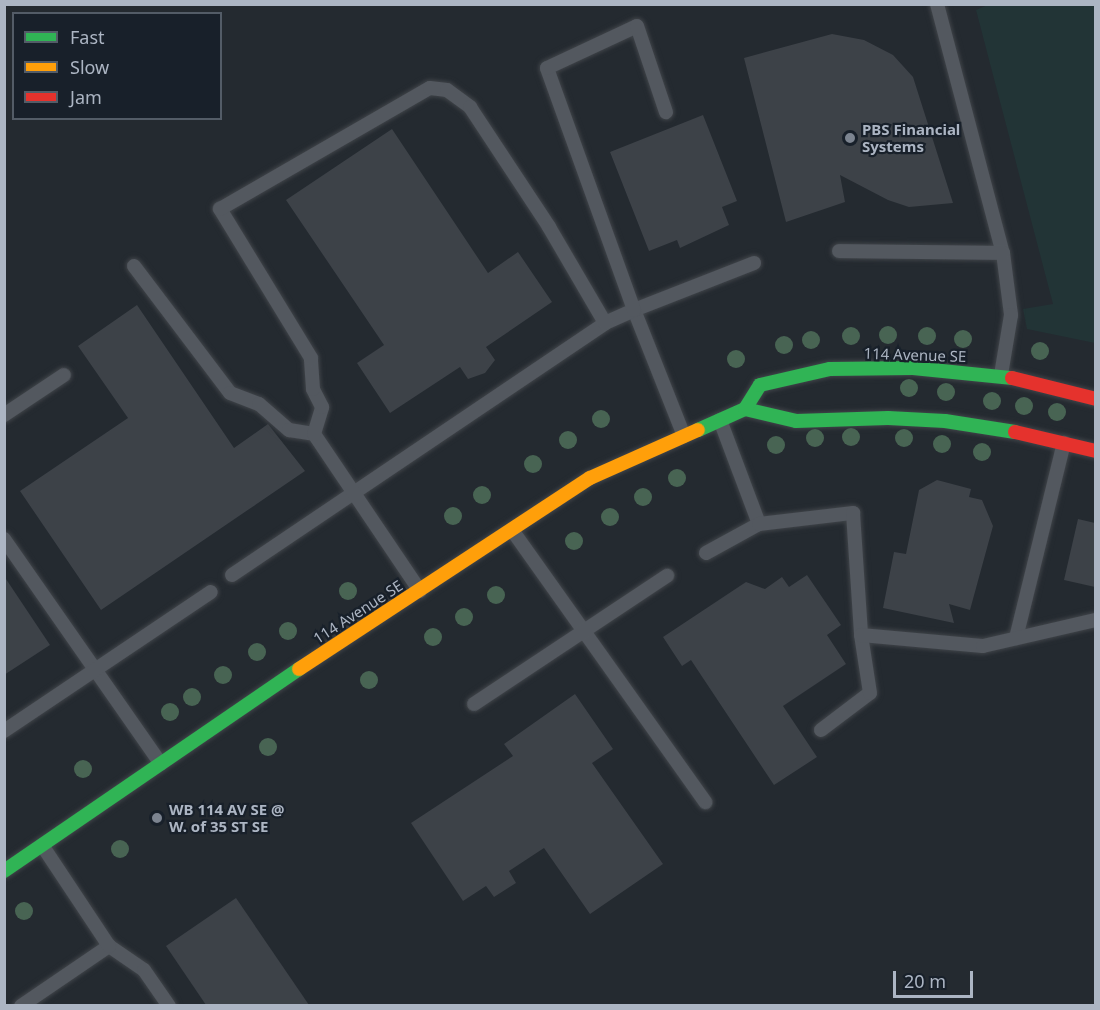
<!DOCTYPE html>
<style>
body{margin:0}
#map{position:relative;width:1100px;height:1010px;overflow:hidden;background:#242a30;font-family:"Noto Sans",sans-serif}
div>[style]{position:absolute}
.green>*{inset:0;background:#223436}
.building>*{inset:0;background:#3d4248}
.roads{filter:drop-shadow(0 0 2px #404449) drop-shadow(0 0 2px #404449)}
.lane>*{height:14px;margin:-7px;padding:0 7px;transform-origin:7px;border-radius:7px;background:#53585f}
.fast>*{height:14px;margin:-7px;padding:0 7px;transform-origin:7px;border-radius:7px;background:#30b455}
.slow>*{height:14px;margin:-7px;padding:0 7px;transform-origin:7px;border-radius:7px;background:#ff9f0a}
.jam>*{height:14px;margin:-7px;padding:0 7px;transform-origin:7px;border-radius:7px;background:#e5322d}
.trees>*{width:18px;height:18px;margin:-9px;border-radius:50%;background:#486453}
.dots>*{width:16px;height:16px;translate:-50% -50%;box-sizing:border-box;border:3px solid #18202a;border-radius:50%}
span{translate:-50% -50%;white-space:nowrap;text-align:center;line-height:1.15;-webkit-text-stroke:4.5px #18202a;paint-order:stroke}
.poi-label{font-size:15px;color:#acb5c3;font-weight:700}
.left{translate:0 -50%;text-align:left}
.street-label{font-size:15px;color:#acb5c3}
.frame{position:absolute;inset:0;border:6px solid #acb5c3;pointer-events:none}
.legend{position:absolute;left:12px;top:12px;width:210px;height:108px;box-sizing:border-box;background:#18202a;border:2px solid #535c67;margin:0;padding:8px 10px;list-style:none;font-size:18px;color:#acb5c3}
.legend li{display:flex;align-items:center;gap:12px;height:30px}
.legend b{width:30px;border:2px solid #535c67}
.scale{position:absolute;left:893px;top:971px;width:80px;height:27px;box-sizing:border-box;border:3px solid #acb5c3;border-top:0;padding-left:8px;font-size:18px;line-height:21px;white-space:nowrap;color:#acb5c3;-webkit-text-stroke:4px #18202a;paint-order:stroke}
</style>
<div id="map">
<div class="green">
<div style="clip-path:polygon(990px 4px,1095px 5px,1095px 343px,1027px 329px,1023px 309px,1053px 304px,976px 10px)"></div>
</div>
<div class="building">
<div style="clip-path:polygon(832px 34px,864px 40px,893px 55px,913px 77px,953px 203px,909px 207px,888px 200px,840px 175px,845px 202px,786px 222px,744px 58px)"></div>
<div style="clip-path:polygon(703px 115px,737px 201px,722px 207px,729px 225px,680px 248px,677px 240px,649px 251px,610px 152px)"></div>
<div style="clip-path:polygon(392px 129px,488px 273px,518px 252px,552px 302px,486px 347px,495px 360px,485px 373px,468px 379px,460px 367px,390px 413px,357px 363px,384px 345px,286px 200px)"></div>
<div style="clip-path:polygon(137px 305px,234px 448px,268px 424px,305px 471px,101px 610px,20px 491px,128px 418px,78px 346px)"></div>
<div style="clip-path:polygon(937px 480px,971px 489px,969px 497px,982px 500px,993px 526px,970px 610px,949px 604px,954px 623px,883px 608px,894px 552px,906px 554px,919px 490px)"></div>
<div style="clip-path:polygon(1078px 519px,1095px 523px,1095px 587px,1064px 580px)"></div>
<div style="clip-path:polygon(807px 575px,841px 625px,827px 635px,846px 664px,783px 706px,817px 757px,774px 785px,691px 660px,682px 666px,663px 637px,746px 582px,765px 589px,782px 577px,789px 587px)"></div>
<div style="clip-path:polygon(4px 576px,50px 645px,4px 675px)"></div>
<div style="clip-path:polygon(575px 694px,613px 749px,592px 763px,663px 864px,590px 914px,544px 848px,509px 871px,516px 883px,494px 897px,486px 886px,463px 901px,411px 823px,513px 756px,504px 744px)"></div>
<div style="clip-path:polygon(236px 898px,309px 1005px,206px 1005px,166px 946px)"></div>
</div>
<div class="roads">
<div class="lane">
<div style="left:937px;top:4px;width:258px;rotate:75.2deg"></div>
<div style="left:1003px;top:253px;width:63px;rotate:82.6deg"></div>
<div style="left:1011px;top:315px;width:61px;rotate:99.5deg"></div>
<div style="left:839px;top:251px;width:164px;rotate:0.7deg"></div>
<div style="left:134px;top:266px;width:159px;rotate:52.9deg"></div>
<div style="left:230px;top:393px;width:31px;rotate:21deg"></div>
<div style="left:259px;top:404px;width:40px;rotate:41deg"></div>
<div style="left:289px;top:430px;width:25px;rotate:9deg"></div>
<div style="left:4px;top:415px;width:72px;rotate:-33.7deg"></div>
<div style="left:720px;top:420px;width:111px;rotate:69.4deg"></div>
<div style="left:684px;top:436px;width:136px;rotate:-111.6deg"></div>
<div style="left:634px;top:310px;width:129px;rotate:-21.4deg"></div>
<div style="left:512px;top:530px;width:334px;rotate:54.6deg"></div>
<div style="left:4px;top:539px;width:274px;rotate:55.1deg"></div>
<div style="left:706px;top:553px;width:60px;rotate:-28.7deg"></div>
<div style="left:759px;top:524px;width:95px;rotate:-6.7deg"></div>
<div style="left:853px;top:513px;width:122px;rotate:86.2deg"></div>
<div style="left:232px;top:575px;width:450px;rotate:-34deg"></div>
<div style="left:605px;top:323px;width:32px;rotate:-24deg"></div>
<div style="left:634px;top:310px;width:257px;rotate:-109.8deg"></div>
<div style="left:547px;top:68px;width:99px;rotate:-25deg"></div>
<div style="left:637px;top:26px;width:91px;rotate:71.4deg"></div>
<div style="left:420px;top:591px;width:189px;rotate:-124deg"></div>
<div style="left:314px;top:434px;width:28px;rotate:-73deg"></div>
<div style="left:322px;top:407px;width:20px;rotate:-117deg"></div>
<div style="left:313px;top:389px;width:31px;rotate:-94deg"></div>
<div style="left:311px;top:358px;width:175px;rotate:-121.4deg"></div>
<div style="left:220px;top:209px;width:242px;rotate:-30deg"></div>
<div style="left:430px;top:88px;width:17px;rotate:7deg"></div>
<div style="left:447px;top:90px;width:29px;rotate:36deg"></div>
<div style="left:470px;top:107px;width:144px;rotate:56.6deg"></div>
<div style="left:549px;top:227px;width:111px;rotate:59.7deg"></div>
<div style="left:1016px;top:638px;width:201px;rotate:-76.2deg"></div>
<div style="left:474px;top:704px;width:232px;rotate:-33.6deg"></div>
<div style="left:821px;top:730px;width:61px;rotate:-37.1deg"></div>
<div style="left:870px;top:693px;width:59px;rotate:-98.8deg"></div>
<div style="left:861px;top:635px;width:122px;rotate:5.2deg"></div>
<div style="left:983px;top:646px;width:116px;rotate:-13deg"></div>
<div style="left:4px;top:731px;width:249px;rotate:-33.9deg"></div>
<div style="left:109px;top:946px;width:42px;rotate:34.4deg"></div>
<div style="left:144px;top:970px;width:44px;rotate:55.2deg"></div>
<div style="left:21px;top:1006px;width:107px;rotate:-34.3deg"></div>
<div style="left:109px;top:946px;width:121px;rotate:-123.6deg"></div>
</div>
<div class="fast">
<div style="left:745px;top:409px;width:52px;rotate:13.2deg"></div>
<div style="left:796px;top:421px;width:92px;rotate:-1.9deg"></div>
<div style="left:888px;top:418px;width:57px;rotate:3deg"></div>
<div style="left:945px;top:421px;width:71px;rotate:8.9deg"></div>
<div style="left:698px;top:430px;width:51px;rotate:-24.1deg"></div>
<div style="left:745px;top:409px;width:28px;rotate:-58deg"></div>
<div style="left:760px;top:385px;width:72px;rotate:-12.9deg"></div>
<div style="left:830px;top:369px;width:83px;rotate:-0.7deg"></div>
<div style="left:913px;top:368px;width:100px;rotate:5.8deg"></div>
<div style="left:4px;top:871px;width:358px;rotate:-34.4deg"></div>
</div>
<div class="slow">
<div style="left:299px;top:669px;width:348px;rotate:-33.3deg"></div>
<div style="left:590px;top:478px;width:118px;rotate:-24deg"></div>
</div>
<div class="jam">
<div style="left:1012px;top:378px;width:87px;rotate:14deg"></div>
<div style="left:1015px;top:432px;width:83px;rotate:13.2deg"></div>
</div>
</div>
<div class="trees">
<div style="left:888px;top:335px"></div>
<div style="left:851px;top:336px"></div>
<div style="left:927px;top:336px"></div>
<div style="left:963px;top:339px"></div>
<div style="left:811px;top:340px"></div>
<div style="left:784px;top:345px"></div>
<div style="left:1040px;top:351px"></div>
<div style="left:736px;top:359px"></div>
<div style="left:909px;top:388px"></div>
<div style="left:946px;top:392px"></div>
<div style="left:992px;top:401px"></div>
<div style="left:1024px;top:406px"></div>
<div style="left:1057px;top:412px"></div>
<div style="left:601px;top:419px"></div>
<div style="left:851px;top:437px"></div>
<div style="left:815px;top:438px"></div>
<div style="left:904px;top:438px"></div>
<div style="left:568px;top:440px"></div>
<div style="left:942px;top:444px"></div>
<div style="left:776px;top:445px"></div>
<div style="left:982px;top:452px"></div>
<div style="left:533px;top:464px"></div>
<div style="left:677px;top:478px"></div>
<div style="left:482px;top:495px"></div>
<div style="left:643px;top:497px"></div>
<div style="left:453px;top:516px"></div>
<div style="left:610px;top:517px"></div>
<div style="left:574px;top:541px"></div>
<div style="left:348px;top:591px"></div>
<div style="left:496px;top:595px"></div>
<div style="left:464px;top:617px"></div>
<div style="left:288px;top:631px"></div>
<div style="left:433px;top:637px"></div>
<div style="left:257px;top:652px"></div>
<div style="left:223px;top:675px"></div>
<div style="left:369px;top:680px"></div>
<div style="left:192px;top:697px"></div>
<div style="left:170px;top:712px"></div>
<div style="left:268px;top:747px"></div>
<div style="left:83px;top:769px"></div>
<div style="left:120px;top:849px"></div>
<div style="left:24px;top:911px"></div>
</div>
<div class="dots">
<div style="left:850px;top:138px;background:#7c8490"></div>
<div style="left:157px;top:818px;background:#7c8490"></div>
</div>
<div class="poi-label">
<span class="left" style="left:862px;top:138px">PBS Financial<br>Systems</span>
<span class="left" style="left:169px;top:818px">WB 114 AV SE @<br>W. of 35 ST SE</span>
</div>
<div class="street-label">
<span style="left:915px;top:355px;rotate:2deg">114 Avenue SE</span>
<span style="left:358px;top:612px;rotate:-33deg">114 Avenue SE</span>
</div>
<div class="frame"></div>
<ul class="legend">
<li><b style="height:8px;background:#30b455"></b>Fast</li>
<li><b style="height:8px;background:#ff9f0a"></b>Slow</li>
<li><b style="height:8px;background:#e5322d"></b>Jam</li>
</ul>
<div class="scale">20 m</div>
</div>
